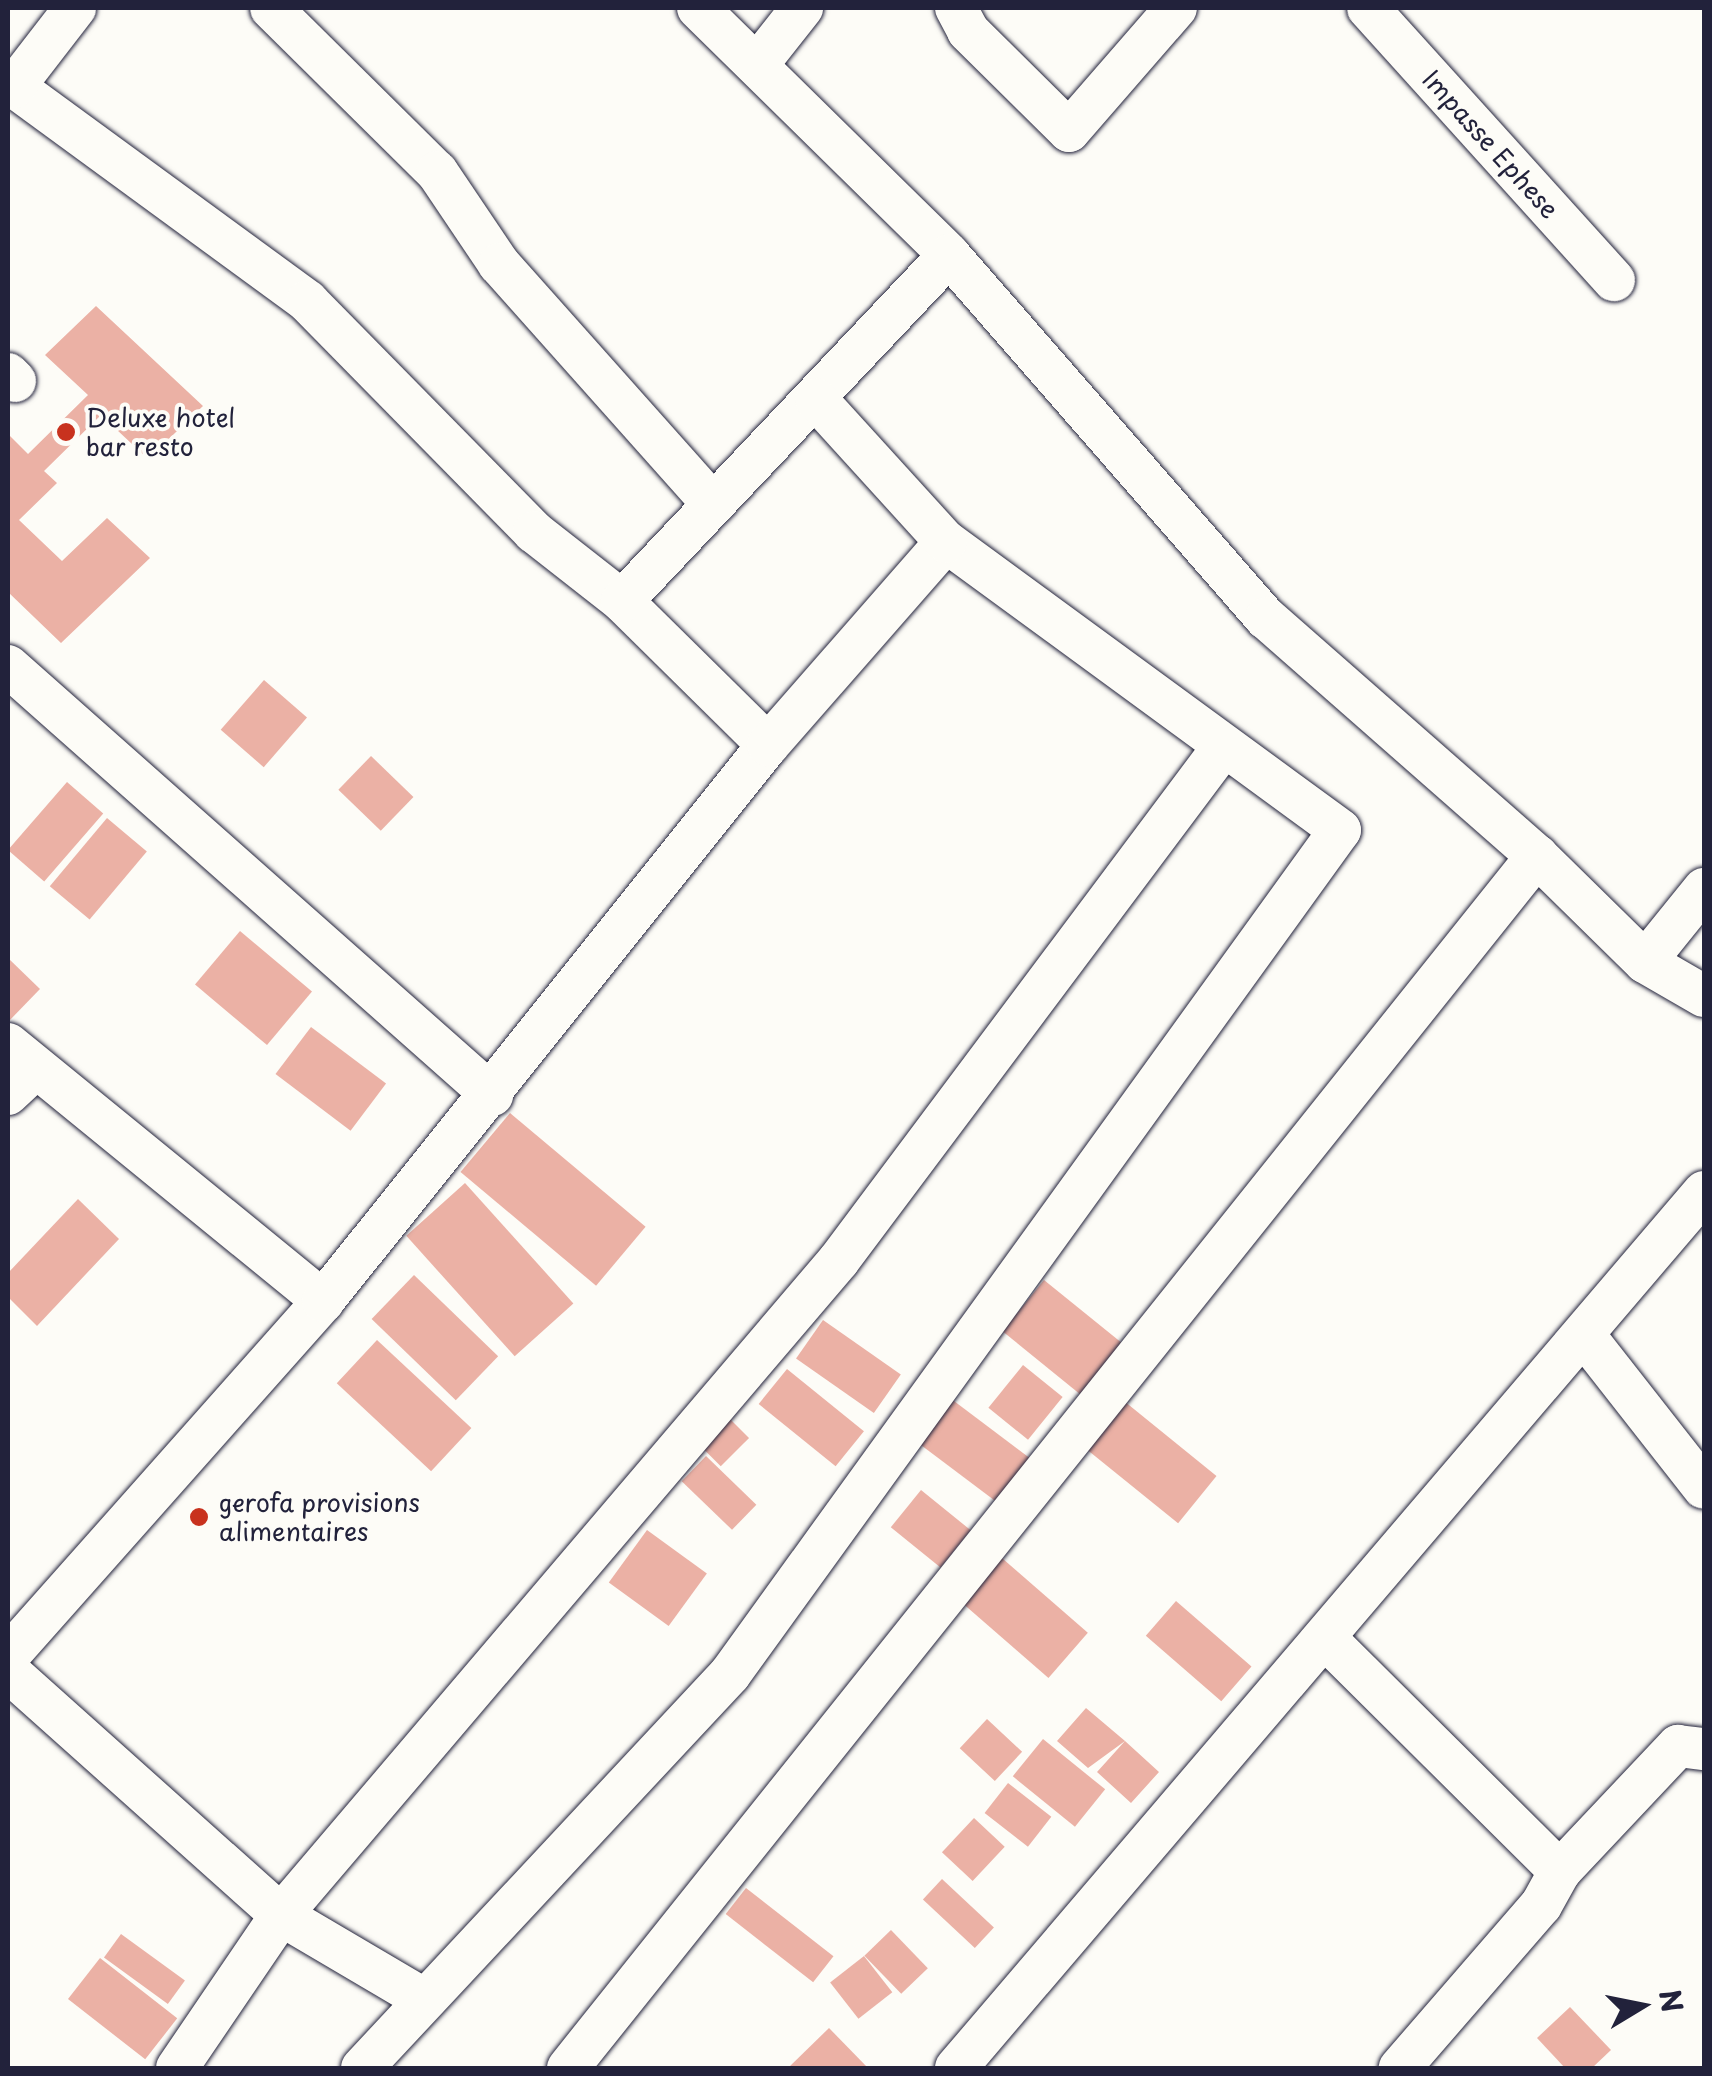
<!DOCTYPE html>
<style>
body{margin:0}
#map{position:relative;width:1712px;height:2076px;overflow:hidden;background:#fdfcf7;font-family:"Playpen Sans",sans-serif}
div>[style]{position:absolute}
.building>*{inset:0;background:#ebb1a5;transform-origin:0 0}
.roads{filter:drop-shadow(0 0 2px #22223b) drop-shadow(0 0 2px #22223b)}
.minor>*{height:42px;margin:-21px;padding:0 21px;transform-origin:21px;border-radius:21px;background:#fdfcf7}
.dots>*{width:28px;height:28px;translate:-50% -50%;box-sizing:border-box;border:5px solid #fdfcf7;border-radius:50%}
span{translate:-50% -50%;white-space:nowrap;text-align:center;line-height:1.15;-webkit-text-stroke:8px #fdfcf7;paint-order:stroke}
.street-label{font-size:25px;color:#22223b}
.poi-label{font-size:25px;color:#22223b}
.left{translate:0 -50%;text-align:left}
.frame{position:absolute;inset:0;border:10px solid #22223b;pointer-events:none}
.north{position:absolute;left:1592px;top:1956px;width:100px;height:100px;-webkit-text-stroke:8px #fdfcf7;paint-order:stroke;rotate:80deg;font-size:28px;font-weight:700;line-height:40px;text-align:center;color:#22223b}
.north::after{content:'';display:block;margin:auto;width:35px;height:45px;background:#22223b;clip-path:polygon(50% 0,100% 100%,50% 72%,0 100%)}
</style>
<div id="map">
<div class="building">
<div style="clip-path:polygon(96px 306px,203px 406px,148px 459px,101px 415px,44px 471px,57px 483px,19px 520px,62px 561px,107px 518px,150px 558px,61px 643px,8px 592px,8px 434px,28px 454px,88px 395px,45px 355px)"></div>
<div style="left:264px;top:680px;width:57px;height:66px;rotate:41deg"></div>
<div style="left:371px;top:756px;width:59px;height:47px;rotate:44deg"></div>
<div style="left:67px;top:782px;width:48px;height:90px;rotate:41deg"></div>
<div style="left:107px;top:818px;width:52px;height:89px;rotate:40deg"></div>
<div style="left:240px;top:931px;width:94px;height:70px;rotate:40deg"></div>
<div style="clip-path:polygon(8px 958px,40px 989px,8px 1022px)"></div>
<div style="left:311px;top:1027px;width:94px;height:59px;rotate:37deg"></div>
<div style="left:510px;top:1113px;width:177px;height:77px;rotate:40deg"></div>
<div style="left:465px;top:1183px;width:162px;height:79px;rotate:48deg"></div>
<div style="clip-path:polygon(78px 1199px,119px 1239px,37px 1326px,8px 1297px,8px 1273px)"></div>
<div style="left:414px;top:1275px;width:117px;height:61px;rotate:44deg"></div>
<div style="left:1044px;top:1280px;width:109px;height:66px;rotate:39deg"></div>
<div style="left:823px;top:1320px;width:95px;height:47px;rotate:35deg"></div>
<div style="left:377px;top:1340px;width:129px;height:59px;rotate:43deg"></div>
<div style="left:1023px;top:1365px;width:51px;height:55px;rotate:39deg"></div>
<div style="left:787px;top:1369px;width:99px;height:45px;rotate:39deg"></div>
<div style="left:950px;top:1398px;width:104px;height:55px;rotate:37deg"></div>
<div style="left:1124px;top:1401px;width:119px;height:61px;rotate:39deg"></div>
<div style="left:725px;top:1414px;width:34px;height:40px;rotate:45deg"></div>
<div style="left:706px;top:1456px;width:70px;height:35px;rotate:44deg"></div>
<div style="left:921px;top:1490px;width:64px;height:48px;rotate:39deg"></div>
<div style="left:647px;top:1530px;width:74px;height:65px;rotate:36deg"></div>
<div style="left:995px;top:1552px;width:123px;height:60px;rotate:41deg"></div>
<div style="left:1176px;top:1601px;width:100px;height:46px;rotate:41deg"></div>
<div style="clip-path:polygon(1086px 1708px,1125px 1741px,1159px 1772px,1131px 1803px,1097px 1772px,1125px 1741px,1088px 1768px,1057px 1741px)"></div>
<div style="left:987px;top:1719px;width:48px;height:40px;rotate:43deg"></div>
<div style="left:1043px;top:1739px;width:80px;height:48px;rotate:39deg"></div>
<div style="left:1008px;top:1783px;width:55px;height:38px;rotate:38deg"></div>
<div style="left:974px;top:1818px;width:42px;height:47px;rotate:43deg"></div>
<div style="left:942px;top:1879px;width:71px;height:28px;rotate:43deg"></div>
<div style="left:746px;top:1888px;width:111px;height:33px;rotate:38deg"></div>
<div style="left:891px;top:1930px;width:53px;height:37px;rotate:46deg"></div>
<div style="left:121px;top:1934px;width:79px;height:29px;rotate:36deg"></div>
<div style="left:864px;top:1956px;width:46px;height:43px;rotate:52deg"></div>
<div style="left:100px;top:1958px;width:98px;height:52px;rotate:38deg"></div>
<div style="clip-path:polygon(1570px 2007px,1611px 2050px,1592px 2068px,1565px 2068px,1537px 2038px)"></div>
<div style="clip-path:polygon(829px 2028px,868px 2068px,788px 2068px)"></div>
</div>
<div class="roads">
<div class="minor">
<div style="left:271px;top:8px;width:233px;rotate:44.7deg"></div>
<div style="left:437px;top:172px;width:111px;rotate:56deg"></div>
<div style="left:499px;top:264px;width:322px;rotate:48.3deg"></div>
<div style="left:698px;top:8px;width:352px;rotate:44.5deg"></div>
<div style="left:949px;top:255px;width:482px;rotate:48.9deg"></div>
<div style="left:1266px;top:618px;width:361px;rotate:41.3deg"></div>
<div style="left:1537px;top:856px;width:151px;rotate:44.5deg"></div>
<div style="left:1645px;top:962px;width:68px;rotate:30deg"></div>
<div style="left:956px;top:8px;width:26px;rotate:62deg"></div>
<div style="left:968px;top:31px;width:142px;rotate:44.7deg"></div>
<div style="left:1069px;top:131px;width:163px;rotate:-49deg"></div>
<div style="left:1368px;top:8px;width:367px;rotate:47.9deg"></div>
<div style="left:757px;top:65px;width:73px;rotate:-51.7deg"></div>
<div style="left:8px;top:82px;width:371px;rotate:36.2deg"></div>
<div style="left:307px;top:301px;width:324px;rotate:45.5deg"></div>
<div style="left:534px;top:532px;width:112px;rotate:38.1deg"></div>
<div style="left:622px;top:601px;width:205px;rotate:44.6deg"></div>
<div style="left:14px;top:87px;width:100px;rotate:-52.3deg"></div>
<div style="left:8px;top:374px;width:10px;rotate:45deg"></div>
<div style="left:622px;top:601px;width:476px;rotate:-46.6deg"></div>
<div style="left:8px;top:666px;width:647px;rotate:41.55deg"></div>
<div style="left:1645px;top:962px;width:94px;rotate:-51.1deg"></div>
<div style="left:8px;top:1044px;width:407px;rotate:39.2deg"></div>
<div style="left:8px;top:1094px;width:37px;rotate:-43deg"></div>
<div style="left:1584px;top:1335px;width:194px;rotate:51.9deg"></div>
<div style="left:1326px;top:1639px;width:330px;rotate:44.8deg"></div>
<div style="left:1560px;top:1871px;width:39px;rotate:119deg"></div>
<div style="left:1541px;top:1905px;width:216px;rotate:130.9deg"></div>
<div style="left:8px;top:1656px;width:475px;rotate:-48.4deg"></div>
<div style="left:323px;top:1301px;width:712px;rotate:-51.33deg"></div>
<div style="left:768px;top:745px;width:270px;rotate:-48.8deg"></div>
<div style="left:8px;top:1671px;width:366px;rotate:41.8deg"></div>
<div style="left:281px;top:1915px;width:164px;rotate:30.5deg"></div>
<div style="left:1560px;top:1871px;width:172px;rotate:-46.7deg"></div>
<div style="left:1678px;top:1746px;width:26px;rotate:7deg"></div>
<div style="left:177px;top:2068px;width:185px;rotate:-55.8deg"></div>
<div style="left:281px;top:1915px;width:860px;rotate:-49.57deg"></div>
<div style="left:839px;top:1260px;width:641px;rotate:-53.18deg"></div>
<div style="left:362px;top:2068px;width:539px;rotate:-46.95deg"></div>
<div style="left:730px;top:1674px;width:1041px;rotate:-54.14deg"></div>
<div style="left:1340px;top:830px;width:488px;rotate:-143.8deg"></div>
<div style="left:946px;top:542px;width:193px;rotate:-132.3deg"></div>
<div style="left:568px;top:2068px;width:1552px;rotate:-51.36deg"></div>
<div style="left:956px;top:2068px;width:1152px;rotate:-49.51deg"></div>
</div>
</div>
<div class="dots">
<div style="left:66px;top:432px;background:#c8321e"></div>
<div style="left:199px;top:1517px;background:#c8321e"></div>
</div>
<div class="street-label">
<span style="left:1491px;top:144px;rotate:48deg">Impasse Ephese</span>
</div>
<div class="poi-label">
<span class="left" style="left:86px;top:432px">Deluxe hotel<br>bar resto</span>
<span class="left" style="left:219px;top:1517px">gerofa provisions<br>alimentaires</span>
</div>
<div class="frame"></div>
<div class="north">N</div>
</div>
